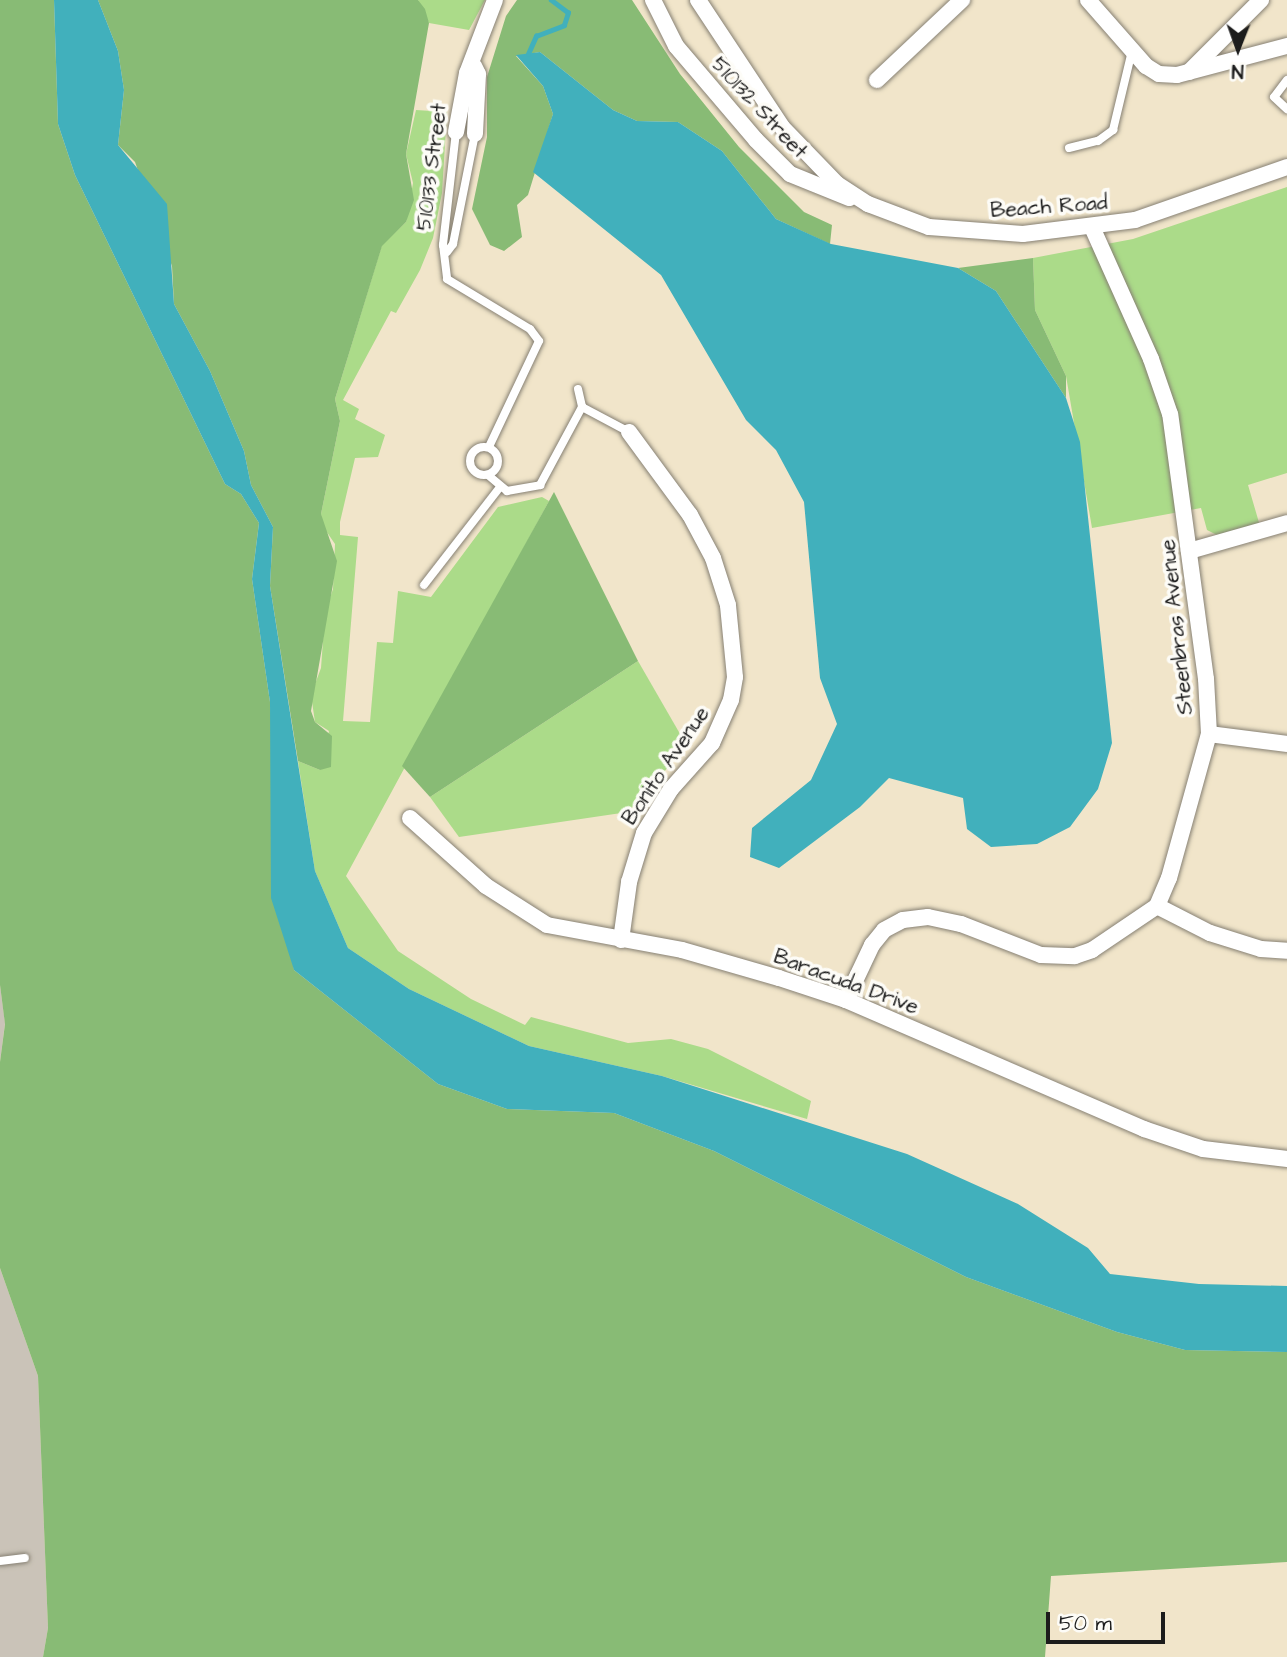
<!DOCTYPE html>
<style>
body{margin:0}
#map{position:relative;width:1287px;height:1657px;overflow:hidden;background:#f1e5ca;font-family:"Architects Daughter",sans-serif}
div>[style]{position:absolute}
.industrial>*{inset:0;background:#cac3b8}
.green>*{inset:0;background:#abdb89}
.forest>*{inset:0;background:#88bb75}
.water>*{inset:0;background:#41b0bc}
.stream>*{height:4.5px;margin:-2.25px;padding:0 2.25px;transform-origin:2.25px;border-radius:2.25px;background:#41b0bc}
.roads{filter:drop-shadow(0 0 2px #868073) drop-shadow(0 0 2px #868073)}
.lane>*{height:8px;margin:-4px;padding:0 4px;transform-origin:4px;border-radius:4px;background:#fff}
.lane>.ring{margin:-4px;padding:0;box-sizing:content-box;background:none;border:8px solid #fff;border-radius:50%}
.street>*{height:16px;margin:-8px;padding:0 8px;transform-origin:8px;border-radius:8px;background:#fff}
span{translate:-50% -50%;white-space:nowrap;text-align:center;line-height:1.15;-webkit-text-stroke:7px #fdfcf7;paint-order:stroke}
.street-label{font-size:21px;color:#1c1c1c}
.north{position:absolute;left:1203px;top:14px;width:70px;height:70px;-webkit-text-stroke:5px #fdfcf7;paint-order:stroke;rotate:181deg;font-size:19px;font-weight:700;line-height:28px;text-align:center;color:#1c1c1c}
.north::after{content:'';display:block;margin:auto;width:24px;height:32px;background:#1c1c1c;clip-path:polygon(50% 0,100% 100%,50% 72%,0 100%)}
.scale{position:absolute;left:1046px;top:1612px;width:119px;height:32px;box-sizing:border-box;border:4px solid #1c1c1c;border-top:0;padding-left:9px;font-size:21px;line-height:24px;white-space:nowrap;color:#1c1c1c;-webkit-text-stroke:5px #fdfcf7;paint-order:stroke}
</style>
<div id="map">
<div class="industrial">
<div style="clip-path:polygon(0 985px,5px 1023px,0 1062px)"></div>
<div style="clip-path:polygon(0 1268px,38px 1376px,48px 1628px,43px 1657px,0 1657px)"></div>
</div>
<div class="green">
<div style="clip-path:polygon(418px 0,485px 0,469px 30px,429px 23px)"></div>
<div style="clip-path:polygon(416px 110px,447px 112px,442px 193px,433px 238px,420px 270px,396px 313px,391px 311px,343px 400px,359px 409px,355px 419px,385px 435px,378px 457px,355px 458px,340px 522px,340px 535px,358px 537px,343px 721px,370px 722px,377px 642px,393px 643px,398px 591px,431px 597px,498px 507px,542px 497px,549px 501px,346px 876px,398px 951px,471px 999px,525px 1025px,531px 1017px,628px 1043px,671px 1039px,708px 1049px,811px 1101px,807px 1119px,662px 1076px,529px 1046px,409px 989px,348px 948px,315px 871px,298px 761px,320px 770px,329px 731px,315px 722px,311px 695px,321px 668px,325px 613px,333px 589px,335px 544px,322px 525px,321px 514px,340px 421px,335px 399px,382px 245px,406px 222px,413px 183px,406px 154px)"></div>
<div style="clip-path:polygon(1287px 187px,1287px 473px,1248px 485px,1260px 526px,1219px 536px,1207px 530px,1201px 508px,1092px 528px,1066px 376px,1035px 310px,1033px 258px,1133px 239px)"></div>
<div style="clip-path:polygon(638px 661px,687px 746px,628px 812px,459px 837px,430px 797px)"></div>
</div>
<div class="forest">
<div style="clip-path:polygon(0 0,54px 0,58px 124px,75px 175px,225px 484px,241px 494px,259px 523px,252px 579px,270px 702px,294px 970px,438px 1084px,507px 1109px,614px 1113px,714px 1151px,966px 1277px,1117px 1332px,1185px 1350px,1287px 1352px,1287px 1562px,1051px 1576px,1045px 1657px,43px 1657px,48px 1628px,38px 1376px,0 1268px,0 1062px,5px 1024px,0 985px)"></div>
<div style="clip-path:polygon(98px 0,418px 0,425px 9px,429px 23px,406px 154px,414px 200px,406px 222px,382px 246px,335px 399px,340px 421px,321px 514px,337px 561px,311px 711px,315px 722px,332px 736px,331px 767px,320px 770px,298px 761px,270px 586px,273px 527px,251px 485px,244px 451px,210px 371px,174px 304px,172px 266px,135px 162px,118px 145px,124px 90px,118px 51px)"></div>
<div style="clip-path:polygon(517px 0,632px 0,680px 74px,739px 147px,804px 212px,832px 225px,830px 244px,776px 219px,722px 151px,678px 122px,637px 121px,613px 110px,540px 52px,516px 56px,543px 86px,553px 114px,528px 195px,517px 205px,522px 237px,504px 251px,490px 245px,472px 209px,487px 137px,487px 77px,506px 16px)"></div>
<div style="clip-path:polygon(1033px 258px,1035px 310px,1066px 376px,1066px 398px,996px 291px,958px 268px)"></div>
<div style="clip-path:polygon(554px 492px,638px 661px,430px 797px,402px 766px)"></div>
</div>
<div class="water">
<div style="clip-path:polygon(54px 0,98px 0,118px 51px,124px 90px,118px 145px,167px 204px,174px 304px,210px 371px,244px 451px,251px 485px,273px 527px,270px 586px,315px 871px,348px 948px,409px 989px,529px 1046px,662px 1076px,907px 1154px,1018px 1204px,1088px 1248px,1110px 1274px,1199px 1284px,1287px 1286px,1287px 1352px,1185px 1350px,1117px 1332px,966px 1277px,714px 1151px,614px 1113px,507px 1109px,438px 1084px,294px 970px,271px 898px,270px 702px,252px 579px,259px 523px,241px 494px,225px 484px,75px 175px,58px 124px)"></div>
<div style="clip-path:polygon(540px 52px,613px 110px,637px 121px,678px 122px,722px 151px,776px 219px,831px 244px,958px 268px,996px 291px,1066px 398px,1080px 442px,1112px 743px,1098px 789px,1070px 827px,1037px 844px,991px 847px,967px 829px,963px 798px,889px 778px,860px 807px,779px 868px,750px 857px,752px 828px,811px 780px,837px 724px,820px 678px,804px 502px,776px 450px,746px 420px,661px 275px,533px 172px,553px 114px,543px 86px,516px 55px)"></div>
</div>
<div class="stream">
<div style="left:528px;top:54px;width:20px;rotate:-66deg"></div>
<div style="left:536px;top:36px;width:30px;rotate:-21deg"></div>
<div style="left:564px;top:25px;width:13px;rotate:-72deg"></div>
<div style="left:568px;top:13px;width:21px;rotate:-143deg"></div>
</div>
<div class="roads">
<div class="lane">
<div style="left:1287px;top:80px;width:21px;rotate:127deg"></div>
<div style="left:1274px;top:97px;width:18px;rotate:43deg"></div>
<div style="left:456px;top:132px;width:114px;rotate:96.6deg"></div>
<div style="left:443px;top:245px;width:34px;rotate:83deg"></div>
<div style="left:447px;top:279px;width:97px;rotate:31.1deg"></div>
<div style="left:530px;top:329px;width:15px;rotate:53deg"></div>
<div style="left:539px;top:341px;width:117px;rotate:115.3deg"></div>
<div style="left:1069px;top:148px;width:30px;rotate:-14deg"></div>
<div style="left:1098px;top:141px;width:19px;rotate:-36deg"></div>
<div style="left:1113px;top:130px;width:81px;rotate:-76.5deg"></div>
<div style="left:447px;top:252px;width:10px;rotate:-53deg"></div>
<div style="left:453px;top:244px;width:112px;rotate:-78.7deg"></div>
<div style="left:578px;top:389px;width:18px;rotate:77deg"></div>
<div class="ring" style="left:470px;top:447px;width:20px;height:20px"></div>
<div style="left:488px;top:475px;width:25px;rotate:40deg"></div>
<div style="left:507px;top:491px;width:34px;rotate:-10deg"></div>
<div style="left:540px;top:485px;width:89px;rotate:-61.7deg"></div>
<div style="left:582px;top:407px;width:53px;rotate:28deg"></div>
<div style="left:424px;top:585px;width:124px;rotate:-52.2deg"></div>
<div style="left:0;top:1561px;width:25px;rotate:-7deg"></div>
</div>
<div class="street">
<div style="left:653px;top:0;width:51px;rotate:63.4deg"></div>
<div style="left:676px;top:46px;width:123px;rotate:49.6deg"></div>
<div style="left:756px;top:140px;width:48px;rotate:45deg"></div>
<div style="left:790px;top:174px;width:64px;rotate:22.1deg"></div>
<div style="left:698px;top:0;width:152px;rotate:56.5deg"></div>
<div style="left:782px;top:127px;width:79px;rotate:46deg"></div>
<div style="left:837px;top:184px;width:37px;rotate:33deg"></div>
<div style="left:868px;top:204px;width:65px;rotate:20.7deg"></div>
<div style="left:929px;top:227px;width:94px;rotate:4.3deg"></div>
<div style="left:1023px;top:234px;width:113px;rotate:-7.1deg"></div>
<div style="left:1135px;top:220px;width:161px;rotate:-19.2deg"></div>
<div style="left:1088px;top:0;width:88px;rotate:48.7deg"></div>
<div style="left:1146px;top:66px;width:15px;rotate:32deg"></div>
<div style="left:1159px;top:74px;width:18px;rotate:3deg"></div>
<div style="left:1177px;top:75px;width:114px;rotate:-14.8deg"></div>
<div style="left:474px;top:66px;width:9px;rotate:63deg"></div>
<div style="left:478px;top:74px;width:60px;rotate:92.9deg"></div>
<div style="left:1189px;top:72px;width:102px;rotate:-45deg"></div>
<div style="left:877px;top:80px;width:117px;rotate:-43.3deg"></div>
<div style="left:456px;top:132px;width:60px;rotate:-79.4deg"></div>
<div style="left:467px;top:73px;width:78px;rotate:-69deg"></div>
<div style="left:1189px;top:551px;width:102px;rotate:-15.9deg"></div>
<div style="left:1209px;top:734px;width:79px;rotate:7.3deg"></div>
<div style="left:410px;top:818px;width:102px;rotate:41.8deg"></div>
<div style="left:486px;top:886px;width:72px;rotate:32.6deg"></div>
<div style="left:547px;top:925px;width:137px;rotate:10.5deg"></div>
<div style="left:682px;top:950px;width:101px;rotate:16.1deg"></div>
<div style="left:779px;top:978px;width:71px;rotate:18.2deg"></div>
<div style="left:846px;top:1000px;width:325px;rotate:23.4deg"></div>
<div style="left:1144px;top:1129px;width:62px;rotate:18.7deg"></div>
<div style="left:1203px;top:1149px;width:85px;rotate:6.8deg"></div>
<div style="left:1157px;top:906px;width:59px;rotate:27deg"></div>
<div style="left:1210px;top:933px;width:53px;rotate:17.4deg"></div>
<div style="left:1261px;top:949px;width:26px;rotate:4deg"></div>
<div style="left:621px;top:940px;width:59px;rotate:-82.1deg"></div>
<div style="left:629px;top:882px;width:51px;rotate:-73deg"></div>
<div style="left:644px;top:833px;width:52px;rotate:-58.5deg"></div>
<div style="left:671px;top:789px;width:62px;rotate:-48.3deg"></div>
<div style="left:712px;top:743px;width:47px;rotate:-66.2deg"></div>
<div style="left:731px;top:700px;width:23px;rotate:-80deg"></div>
<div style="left:735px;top:677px;width:72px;rotate:-95.6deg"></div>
<div style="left:728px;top:605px;width:49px;rotate:-107.7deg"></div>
<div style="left:713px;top:558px;width:49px;rotate:-118.1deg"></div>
<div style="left:690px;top:515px;width:103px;rotate:-126.3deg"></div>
<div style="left:846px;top:1000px;width:61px;rotate:-64.7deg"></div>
<div style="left:872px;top:945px;width:19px;rotate:-51deg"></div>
<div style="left:884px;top:930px;width:21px;rotate:-28deg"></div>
<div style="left:903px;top:920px;width:25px;rotate:-7deg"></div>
<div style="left:928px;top:917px;width:34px;rotate:12deg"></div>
<div style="left:961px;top:924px;width:86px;rotate:21.2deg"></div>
<div style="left:1041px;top:955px;width:34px;rotate:2deg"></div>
<div style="left:1075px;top:956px;width:18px;rotate:-19deg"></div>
<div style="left:1092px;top:950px;width:78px;rotate:-34.1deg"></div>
<div style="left:1157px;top:906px;width:30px;rotate:-67deg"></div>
<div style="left:1169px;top:878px;width:149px;rotate:-74.5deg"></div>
<div style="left:1209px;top:734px;width:55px;rotate:-93.1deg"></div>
<div style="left:1206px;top:679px;width:267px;rotate:-97.7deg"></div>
<div style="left:1170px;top:414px;width:58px;rotate:-109.1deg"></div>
<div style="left:1151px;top:359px;width:145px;rotate:-114.1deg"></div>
</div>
</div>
<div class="street-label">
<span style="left:759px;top:108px;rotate:47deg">510132 Street</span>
<span style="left:432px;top:167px;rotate:-83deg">510133 Street</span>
<span style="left:1049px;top:207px;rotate:-4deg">Beach Road</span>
<span style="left:1177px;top:627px;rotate:-96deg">Steenbras Avenue</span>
<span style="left:666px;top:766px;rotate:-56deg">Bonito Avenue</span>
<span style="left:846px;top:982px;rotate:20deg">Baracuda Drive</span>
</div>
<div class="north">N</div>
<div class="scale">50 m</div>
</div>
